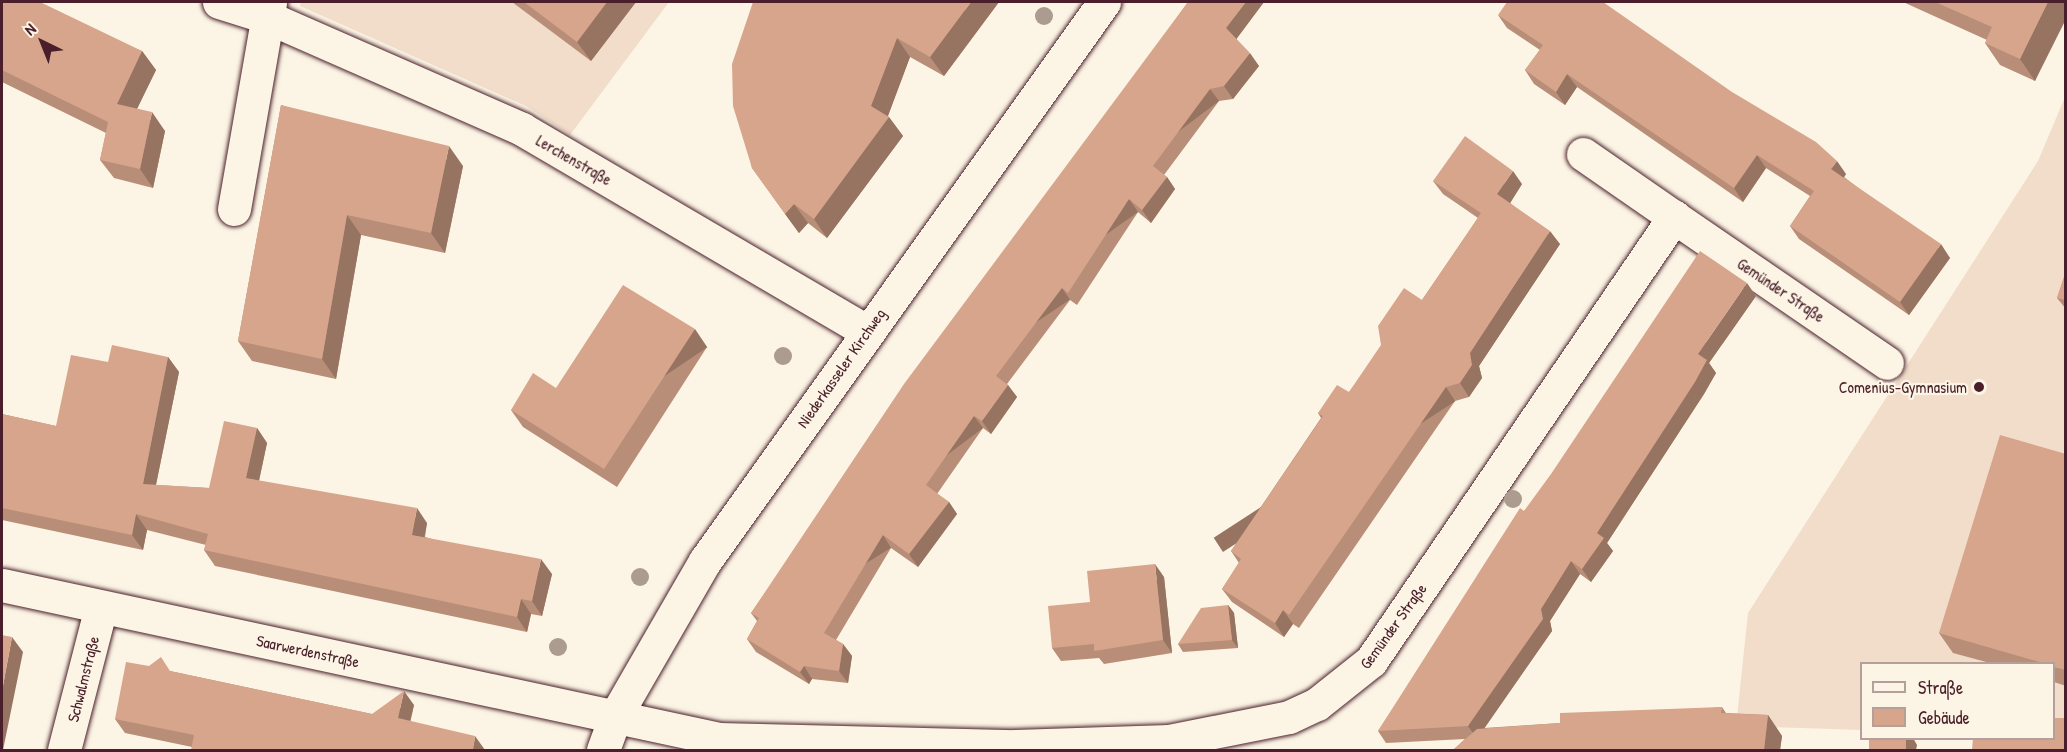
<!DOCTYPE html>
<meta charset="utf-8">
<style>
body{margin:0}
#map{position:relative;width:2067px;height:752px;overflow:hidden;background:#fcf5e5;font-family:"Patrick Hand",sans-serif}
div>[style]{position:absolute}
.built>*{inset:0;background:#f1ddca}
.roads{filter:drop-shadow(0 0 2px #4a1f2b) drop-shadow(0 0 2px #4a1f2b)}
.minor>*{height:33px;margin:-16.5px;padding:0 16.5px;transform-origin:16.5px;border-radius:16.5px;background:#fcf5e5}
.trees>*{width:18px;height:18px;margin:-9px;border-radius:50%;background:#ac9b8f}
.wall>*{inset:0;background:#b98e78}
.shaded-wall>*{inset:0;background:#967461;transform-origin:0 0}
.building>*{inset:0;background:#d7a58b;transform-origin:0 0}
.dots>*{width:16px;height:16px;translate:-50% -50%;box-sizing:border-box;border:3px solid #fcf5e5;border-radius:50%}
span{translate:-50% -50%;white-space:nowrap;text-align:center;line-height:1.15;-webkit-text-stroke:4.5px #fcf5e5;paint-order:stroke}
.street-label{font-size:16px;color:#4a1f2b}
.poi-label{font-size:16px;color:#4a1f2b}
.right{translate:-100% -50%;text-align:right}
.frame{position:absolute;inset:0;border:3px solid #4a1f2b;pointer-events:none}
.legend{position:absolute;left:1860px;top:662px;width:195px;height:78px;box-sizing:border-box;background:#fcf5e5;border:2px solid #b59f9b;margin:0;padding:8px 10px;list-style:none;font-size:18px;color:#4a1f2b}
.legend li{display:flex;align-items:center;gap:12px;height:30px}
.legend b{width:30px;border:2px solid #b59f9b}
.north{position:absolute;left:12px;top:12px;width:60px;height:60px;-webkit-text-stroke:4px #fcf5e5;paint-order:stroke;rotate:317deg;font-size:16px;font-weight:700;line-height:24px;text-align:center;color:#4a1f2b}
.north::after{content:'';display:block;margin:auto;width:21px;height:27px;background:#4a1f2b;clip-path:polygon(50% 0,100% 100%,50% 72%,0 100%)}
</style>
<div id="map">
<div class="built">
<div style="clip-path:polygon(301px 2px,669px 2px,570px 135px,526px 106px,300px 6px)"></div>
<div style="clip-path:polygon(2065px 97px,2065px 737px,2054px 737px,2054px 664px,1862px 664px,1861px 730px,1736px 726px,1748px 613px,2038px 161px)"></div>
</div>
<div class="roads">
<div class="minor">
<div style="left:219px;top:2px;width:50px;rotate:17.4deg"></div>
<div style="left:267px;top:17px;width:279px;rotate:23.7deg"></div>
<div style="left:522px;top:129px;width:399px;rotate:30.4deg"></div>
<div style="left:1583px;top:154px;width:111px;rotate:34.7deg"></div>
<div style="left:234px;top:209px;width:210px;rotate:-80.1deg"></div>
<div style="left:2px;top:585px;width:733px;rotate:12.12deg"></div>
<div style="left:719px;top:739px;width:296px;rotate:1.4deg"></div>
<div style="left:1015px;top:746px;width:154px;rotate:-1.9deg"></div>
<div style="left:1169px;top:741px;width:122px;rotate:-11.3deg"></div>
<div style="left:1289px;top:717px;width:31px;rotate:-25deg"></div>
<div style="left:1317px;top:704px;width:69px;rotate:-38.5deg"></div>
<div style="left:1371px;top:661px;width:538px;rotate:-55.69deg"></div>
<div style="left:1674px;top:217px;width:258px;rotate:34.4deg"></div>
<div style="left:64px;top:750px;width:148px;rotate:-75.5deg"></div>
<div style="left:603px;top:750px;width:37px;rotate:-70deg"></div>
<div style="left:616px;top:715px;width:178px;rotate:-60deg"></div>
<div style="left:705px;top:561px;width:687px;rotate:-54.48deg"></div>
</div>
</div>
<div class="trees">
<div style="left:1044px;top:16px"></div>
<div style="left:783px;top:356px"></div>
<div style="left:1513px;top:499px"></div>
<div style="left:640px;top:577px"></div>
<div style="left:558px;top:647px"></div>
</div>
<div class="wall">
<div style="clip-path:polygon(2px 2px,142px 51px,156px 70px,137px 109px,165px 131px,153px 188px,114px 178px,100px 160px,106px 133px,2px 82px)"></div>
<div style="clip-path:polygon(512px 2px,636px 2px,591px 61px)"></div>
<div style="clip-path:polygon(999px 2px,944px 76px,910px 57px,888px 116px,903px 136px,827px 238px,808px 223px,799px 233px,752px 168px,732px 64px)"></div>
<div style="clip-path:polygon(1188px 2px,1264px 2px,1236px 39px,1259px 66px,1233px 99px,1219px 101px,1164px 175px,1167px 177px,1175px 189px,1151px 223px,1138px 212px,1077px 305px,1070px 300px,1007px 384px,1017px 397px,991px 434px,983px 428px,937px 494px,949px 502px,957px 514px,918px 567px,891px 548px,836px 640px,843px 644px,852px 656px,848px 683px,812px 679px,809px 684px,756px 652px,747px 639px,757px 621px,751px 613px)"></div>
<div style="clip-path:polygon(1903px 2px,2066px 2px,2035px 81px,2000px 65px,1985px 43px,1987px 40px)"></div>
<div style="clip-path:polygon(1498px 15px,1846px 174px,1844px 177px,1950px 258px,1909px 315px,1799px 239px,1790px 226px,1810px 196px,1766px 168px,1743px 202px,1577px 87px,1565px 105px,1534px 84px,1525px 70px,1540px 50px,1507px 28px)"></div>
<div style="clip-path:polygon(281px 105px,463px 166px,445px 253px,361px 235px,336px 379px,252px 361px,238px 341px)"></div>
<div style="clip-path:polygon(1433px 181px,1522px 184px,1510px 203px,1560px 244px,1479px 366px,1482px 378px,1469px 397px,1455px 401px,1299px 628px,1293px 624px,1284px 637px,1232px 602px,1222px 589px,1239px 563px,1231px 551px,1321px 418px,1318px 413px,1349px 392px,1422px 300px,1478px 218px,1443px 194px)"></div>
<div style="clip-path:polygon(2066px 271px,2066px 309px,2057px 298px)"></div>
<div style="clip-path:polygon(1756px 296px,1709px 363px,1716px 373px,1704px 394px,1607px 543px,1613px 551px,1591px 582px,1580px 574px,1550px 621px,1552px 631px,1484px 728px,1560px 723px,1722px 707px,1726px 713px,1768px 715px,1782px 736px,1780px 750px,1453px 750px,1465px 739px,1386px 743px,1378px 731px,1524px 511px)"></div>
<div style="clip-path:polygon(707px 347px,617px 487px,523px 427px,511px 410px,556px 388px)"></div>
<div style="clip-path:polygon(168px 357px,179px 372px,156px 485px,209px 488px,257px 428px,267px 443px,259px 481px,427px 523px,425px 537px,552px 574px,542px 616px,531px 614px,527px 632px,215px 566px,204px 550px,206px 545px,147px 530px,143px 550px,2px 520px,2px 414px,56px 426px,108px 362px)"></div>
<div style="clip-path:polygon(2066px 454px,2066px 686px,2054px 682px,2054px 663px,1990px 663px,1953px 653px,1939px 633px)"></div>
<div style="clip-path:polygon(1164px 577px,1172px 653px,1104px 664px,1099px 658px,1061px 661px,1052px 648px,1090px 602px)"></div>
<div style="clip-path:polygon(1228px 605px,1234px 613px,1238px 648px,1183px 652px,1178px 644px)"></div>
<div style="clip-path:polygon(170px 671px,372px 714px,414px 705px,410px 721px,485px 750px,192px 747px,125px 733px,115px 719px)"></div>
</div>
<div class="shaded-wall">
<div style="clip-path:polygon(607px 2px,636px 2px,591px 61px,577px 42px)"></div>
<div style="clip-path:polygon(971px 2px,999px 2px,944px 76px,930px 57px)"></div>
<div style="clip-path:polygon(1246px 2px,1264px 2px,1235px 41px,1226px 28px)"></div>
<div style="clip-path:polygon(2048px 2px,2066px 2px,2066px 19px,2035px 81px,2020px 59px)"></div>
<div style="clip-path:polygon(897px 38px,910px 57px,886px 121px,889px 117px,903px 136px,827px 238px,814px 219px,871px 106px)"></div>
<div style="clip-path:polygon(142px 51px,156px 70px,130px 123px,117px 104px)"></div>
<div style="clip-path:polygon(1250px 53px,1259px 66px,1233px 99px,1224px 86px)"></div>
<div style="clip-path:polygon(1567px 74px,1577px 87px,1565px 105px,1556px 92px)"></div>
<div style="left:1210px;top:89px;width:15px;height:96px;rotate:53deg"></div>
<div style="clip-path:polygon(152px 112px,165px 131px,153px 188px,140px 169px)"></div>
<div style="clip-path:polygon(449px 146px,463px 166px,445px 253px,431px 233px)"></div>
<div style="clip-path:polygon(1757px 155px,1766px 168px,1743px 202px,1734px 188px)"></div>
<div style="clip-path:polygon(1837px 161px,1846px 174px,1841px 182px,1831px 169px)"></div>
<div style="clip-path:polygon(1513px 171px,1522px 184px,1507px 208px,1497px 194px)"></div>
<div style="clip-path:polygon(1167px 177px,1175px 189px,1151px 223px,1142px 210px)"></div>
<div style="left:1129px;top:199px;width:16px;height:112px;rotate:55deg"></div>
<div style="clip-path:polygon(794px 204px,808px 223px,799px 233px,785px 214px)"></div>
<div style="clip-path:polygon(347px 215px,361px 235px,336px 379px,322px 359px)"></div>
<div style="clip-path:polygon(1550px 231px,1560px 244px,1479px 366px,1482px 378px,1469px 397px,1460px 383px,1470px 353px)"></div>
<div style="clip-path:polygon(1941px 244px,1950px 258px,1909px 315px,1900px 302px)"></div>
<div style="clip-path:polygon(1747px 283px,1756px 296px,1709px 363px,1716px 373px,1704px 394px,1607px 543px,1613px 551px,1591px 582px,1582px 569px,1597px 533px,1698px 354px)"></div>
<div style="left:1062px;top:288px;width:14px;height:110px;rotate:56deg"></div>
<div style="left:695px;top:329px;width:22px;height:167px;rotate:56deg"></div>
<div style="clip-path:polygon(168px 357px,179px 372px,153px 499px,143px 484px)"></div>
<div style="clip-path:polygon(1008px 385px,1017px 397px,991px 434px,982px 421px)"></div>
<div style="left:1446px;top:387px;width:17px;height:277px;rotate:57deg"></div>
<div style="left:974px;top:416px;width:15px;height:84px;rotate:53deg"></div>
<div style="clip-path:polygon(257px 428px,267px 443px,256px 494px,246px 478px)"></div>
<div style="clip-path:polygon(949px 502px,957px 514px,918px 567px,909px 554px)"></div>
<div style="clip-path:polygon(417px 508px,427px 523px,422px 550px,412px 535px)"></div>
<div style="clip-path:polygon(136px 514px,147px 530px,143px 550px,132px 535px)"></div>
<div style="left:883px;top:535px;width:15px;height:114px;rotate:58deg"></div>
<div style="clip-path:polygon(541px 559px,552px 574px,542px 616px,532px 601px)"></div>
<div style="clip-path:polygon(1571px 561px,1580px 574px,1550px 621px,1552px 631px,1477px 739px,1468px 726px)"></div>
<div style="clip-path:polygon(1155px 564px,1164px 577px,1172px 653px,1163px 640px)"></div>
<div style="clip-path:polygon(521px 599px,531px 614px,527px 632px,517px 617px)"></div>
<div style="clip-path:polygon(1228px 605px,1234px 613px,1238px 648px,1232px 640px)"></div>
<div style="clip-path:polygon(1283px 610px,1293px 624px,1284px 637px,1275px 623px)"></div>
<div style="clip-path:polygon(12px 637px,23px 652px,3px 750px,2px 750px,2px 691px)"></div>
<div style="clip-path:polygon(843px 644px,852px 656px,848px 683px,839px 671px)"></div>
<div style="clip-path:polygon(804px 666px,812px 679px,809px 684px,800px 672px)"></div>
<div style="clip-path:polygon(404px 691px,414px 705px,408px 732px,398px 718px)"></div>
<div style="clip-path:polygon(1768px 715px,1782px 736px,1780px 750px,1764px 750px)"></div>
<div style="clip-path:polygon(475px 736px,485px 750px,473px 750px)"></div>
<div style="clip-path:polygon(1906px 738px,1913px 738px,1917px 745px,1916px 750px,1905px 750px)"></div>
</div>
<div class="building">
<div style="clip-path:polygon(2px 2px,40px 2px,142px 51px,117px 104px,152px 112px,140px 169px,100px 160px,108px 122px,2px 70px)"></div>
<div style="clip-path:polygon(524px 2px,607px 2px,577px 42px)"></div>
<div style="clip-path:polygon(753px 2px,971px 2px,930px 57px,897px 38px,871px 106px,889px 117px,814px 219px,794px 204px,785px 214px,752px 168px,733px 106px,732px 64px)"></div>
<div style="clip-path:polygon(1188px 2px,1246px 2px,1226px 28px,1250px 53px,1224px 86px,1210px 89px,1153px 166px,1167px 177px,1142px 210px,1129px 199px,1068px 293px,1062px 288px,996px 376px,1008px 385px,982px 421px,974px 416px,926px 485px,949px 502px,909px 554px,883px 535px,824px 633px,843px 644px,839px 671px,804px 666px,800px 672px,747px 639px,759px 618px,751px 613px,904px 384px)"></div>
<div style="clip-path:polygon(1507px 2px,1603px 2px,1732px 92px,1816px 142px,1837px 161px,1831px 169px,1941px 244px,1900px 302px,1790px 226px,1814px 191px,1757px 155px,1734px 188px,1567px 74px,1556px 92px,1525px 70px,1543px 45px,1498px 15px)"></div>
<div style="clip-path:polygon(1935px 2px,2048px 2px,2020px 59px,1985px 43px,1992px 27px)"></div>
<div style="clip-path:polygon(281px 105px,449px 146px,431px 233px,347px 215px,322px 359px,238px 341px)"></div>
<div style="clip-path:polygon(1465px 136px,1513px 171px,1497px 194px,1550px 231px,1470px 353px,1472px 365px,1460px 383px,1446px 387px,1289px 615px,1283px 610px,1275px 623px,1222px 589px,1241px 559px,1231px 551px,1323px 416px,1318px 413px,1337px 385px,1349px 392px,1381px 345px,1378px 326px,1404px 288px,1422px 300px,1481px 213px,1433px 181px)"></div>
<div style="clip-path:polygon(1700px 251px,1747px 283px,1698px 354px,1707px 360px,1695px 382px,1597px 533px,1604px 538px,1582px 569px,1571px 561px,1541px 609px,1543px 619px,1468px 726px,1378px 731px,1520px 508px,1524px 511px,1551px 474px)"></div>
<div style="clip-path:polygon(2066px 271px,2066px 300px,2057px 298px)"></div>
<div style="clip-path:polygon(623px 285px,695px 329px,604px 469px,511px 410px,533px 373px,556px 388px)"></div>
<div style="clip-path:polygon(112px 345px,168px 357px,143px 484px,209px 488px,224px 421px,257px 428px,246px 478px,417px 508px,412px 535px,541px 559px,532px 601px,521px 599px,517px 617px,204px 550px,208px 534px,136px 514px,132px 535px,2px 508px,2px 414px,56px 426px,71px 355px,108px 362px)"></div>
<div style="clip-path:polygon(2000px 435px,2066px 454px,2066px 670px,2054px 667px,2054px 663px,2043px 663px,1939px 633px)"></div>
<div style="clip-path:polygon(1155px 564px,1163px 640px,1094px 651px,1094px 644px,1052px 648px,1048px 606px,1090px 602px,1087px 571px)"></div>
<div style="clip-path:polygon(1228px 605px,1232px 640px,1178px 644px,1201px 608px)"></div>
<div style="clip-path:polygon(2px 635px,12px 637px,2px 691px)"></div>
<div style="clip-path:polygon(161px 657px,170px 671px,372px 714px,404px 691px,398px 718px,475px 736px,473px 750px,191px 750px,194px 735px,115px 719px,126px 662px,149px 666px)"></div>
<div style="clip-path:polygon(1722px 707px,1721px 713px,1768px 715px,1764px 750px,1453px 750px,1477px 729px,1560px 723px,1560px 713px)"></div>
<div style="clip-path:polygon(2054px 718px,2066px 718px,2066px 750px,1972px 750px,1973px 738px,2054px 738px)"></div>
<div style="left:1869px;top:738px;width:37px;height:12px"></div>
</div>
<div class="dots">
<div style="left:1979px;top:387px;background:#4a1f2b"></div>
</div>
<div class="street-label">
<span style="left:574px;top:160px;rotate:30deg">Lerchenstraße</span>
<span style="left:1781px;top:290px;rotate:34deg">Gemünder Straße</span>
<span style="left:841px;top:368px;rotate:-55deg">Niederkasseler Kirchweg</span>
<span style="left:1393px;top:626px;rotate:-54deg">Gemünder Straße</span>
<span style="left:308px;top:651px;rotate:12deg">Saarwerdenstraße</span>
<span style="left:83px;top:679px;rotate:-76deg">Schwalmstraße</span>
</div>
<div class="poi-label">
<span class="right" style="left:1967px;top:387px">Comenius-Gymnasium</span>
</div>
<div class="frame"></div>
<ul class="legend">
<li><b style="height:8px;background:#fcf5e5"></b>Straße</li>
<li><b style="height:16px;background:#d7a58b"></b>Gebäude</li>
</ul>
<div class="north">N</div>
</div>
